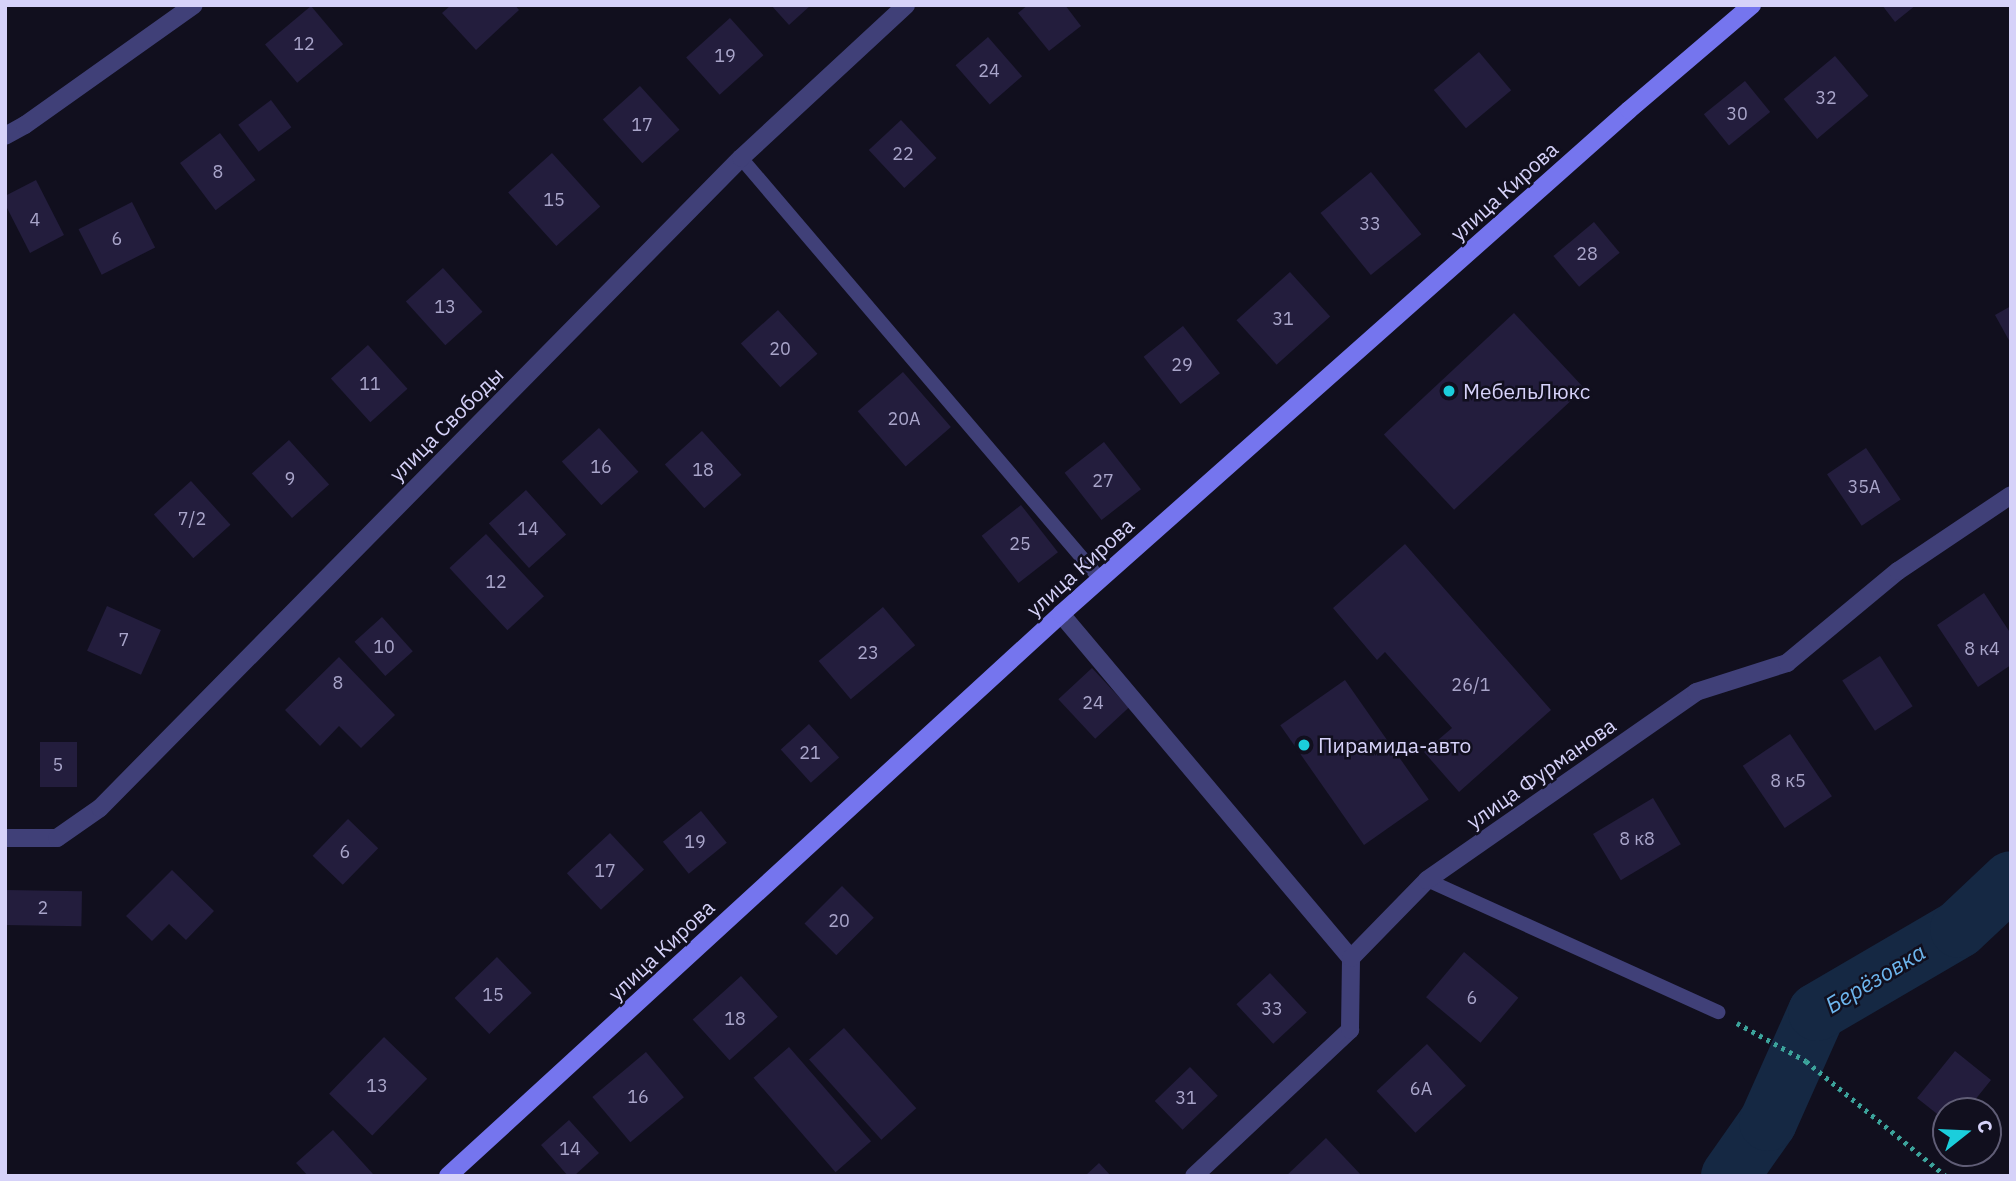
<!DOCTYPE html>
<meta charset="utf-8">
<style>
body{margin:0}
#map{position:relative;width:2016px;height:1181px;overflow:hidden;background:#110f1e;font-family:"IBM Plex Sans",sans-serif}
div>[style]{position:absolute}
.river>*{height:58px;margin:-29px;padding:0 29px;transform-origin:29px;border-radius:29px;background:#152843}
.building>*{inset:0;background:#231d3d;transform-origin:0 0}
.path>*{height:4.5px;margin-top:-2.25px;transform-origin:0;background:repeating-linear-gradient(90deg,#3ca39b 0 3.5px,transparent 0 8.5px)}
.lane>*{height:14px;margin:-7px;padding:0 7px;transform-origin:7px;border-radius:7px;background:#404078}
.street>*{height:18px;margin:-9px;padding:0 9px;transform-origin:9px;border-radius:9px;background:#404078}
.secondary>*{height:18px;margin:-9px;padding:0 9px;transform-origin:9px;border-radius:9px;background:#7575ee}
.dots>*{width:19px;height:19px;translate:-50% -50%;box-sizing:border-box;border:4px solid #110f1e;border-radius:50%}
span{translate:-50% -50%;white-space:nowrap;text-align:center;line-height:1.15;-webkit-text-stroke:5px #110f1e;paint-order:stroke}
.number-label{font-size:18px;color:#a9a5ca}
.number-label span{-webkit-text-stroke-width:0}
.street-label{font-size:21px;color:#d6d2f9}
.poi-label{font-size:21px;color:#d6d2f9}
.left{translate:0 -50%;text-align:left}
.water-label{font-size:23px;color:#6db5ed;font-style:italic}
.frame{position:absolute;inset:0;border:7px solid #d6d2f9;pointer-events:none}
.north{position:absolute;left:1932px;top:1097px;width:70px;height:70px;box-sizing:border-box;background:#110f1e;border:2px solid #605d76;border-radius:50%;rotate:72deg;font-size:19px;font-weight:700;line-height:28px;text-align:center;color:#d6d2f9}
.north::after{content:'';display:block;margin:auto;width:24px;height:32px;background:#1bcedc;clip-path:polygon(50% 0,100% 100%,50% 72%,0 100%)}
</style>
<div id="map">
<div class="river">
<div style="left:1730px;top:1176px;width:66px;rotate:-54.9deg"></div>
<div style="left:1768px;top:1122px;width:120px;rotate:-66deg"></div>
<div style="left:1817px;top:1012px;width:164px;rotate:-30.3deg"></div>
<div style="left:1959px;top:929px;width:71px;rotate:-43.3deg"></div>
</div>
<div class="building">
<div style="clip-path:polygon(451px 5px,515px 5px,519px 10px,476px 50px,442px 13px)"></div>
<div style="clip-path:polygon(771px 5px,811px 5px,789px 25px)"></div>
<div style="clip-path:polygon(1028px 5px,1065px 5px,1081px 26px,1049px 51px,1018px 13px)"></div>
<div style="clip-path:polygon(1882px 5px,1916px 5px,1895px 22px)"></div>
<div style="left:311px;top:6px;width:50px;height:60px;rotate:50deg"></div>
<div style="left:730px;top:18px;width:50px;height:59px;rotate:48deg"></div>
<div style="left:988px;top:37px;width:52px;height:43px;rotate:49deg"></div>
<div style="left:1479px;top:52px;width:50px;height:59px;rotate:50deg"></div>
<div style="left:1835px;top:56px;width:52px;height:67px;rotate:50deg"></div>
<div style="left:1745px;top:81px;width:40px;height:53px;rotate:51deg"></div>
<div style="left:640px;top:86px;width:59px;height:50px;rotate:48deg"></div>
<div style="left:271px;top:100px;width:34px;height:41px;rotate:53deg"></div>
<div style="left:901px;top:120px;width:52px;height:44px;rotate:47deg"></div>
<div style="left:220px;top:133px;width:59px;height:50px;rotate:53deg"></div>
<div style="left:552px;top:153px;width:72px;height:59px;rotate:48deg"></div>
<div style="left:1371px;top:172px;width:80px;height:65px;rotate:51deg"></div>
<div style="clip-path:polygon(36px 180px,64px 235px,30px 253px,5px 204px,5px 196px)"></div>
<div style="left:132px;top:202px;width:51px;height:60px;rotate:63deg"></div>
<div style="left:1594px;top:222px;width:40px;height:53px;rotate:50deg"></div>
<div style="left:443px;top:268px;width:59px;height:50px;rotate:48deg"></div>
<div style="left:1290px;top:272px;width:60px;height:72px;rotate:48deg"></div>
<div style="clip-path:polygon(2011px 306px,2011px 344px,1995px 315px)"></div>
<div style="left:778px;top:310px;width:59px;height:50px;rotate:48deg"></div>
<div style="left:1514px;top:313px;width:103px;height:178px;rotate:47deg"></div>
<div style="left:1183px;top:326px;width:60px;height:50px;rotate:52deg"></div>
<div style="left:368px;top:345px;width:59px;height:50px;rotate:48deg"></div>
<div style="left:903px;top:372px;width:73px;height:60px;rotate:49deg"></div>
<div style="left:599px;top:428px;width:59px;height:50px;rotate:48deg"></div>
<div style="left:702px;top:431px;width:59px;height:50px;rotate:48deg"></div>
<div style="left:289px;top:440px;width:60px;height:50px;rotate:48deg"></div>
<div style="left:1104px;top:442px;width:60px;height:50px;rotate:52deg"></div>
<div style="left:1866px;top:448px;width:62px;height:47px;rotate:56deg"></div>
<div style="left:191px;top:481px;width:59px;height:50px;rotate:48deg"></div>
<div style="left:526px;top:490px;width:60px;height:50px;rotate:48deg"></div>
<div style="left:1021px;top:505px;width:60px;height:50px;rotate:52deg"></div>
<div style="left:486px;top:534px;width:85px;height:50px;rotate:47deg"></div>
<div style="clip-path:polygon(1405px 544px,1551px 710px,1459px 792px,1424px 752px,1452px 728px,1385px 652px,1377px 660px,1333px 608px)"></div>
<div style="clip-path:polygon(1984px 593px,2011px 634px,2011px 665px,1978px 687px,1937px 625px)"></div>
<div style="left:107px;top:606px;width:59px;height:49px;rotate:24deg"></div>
<div style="left:883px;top:607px;width:50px;height:84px;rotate:50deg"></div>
<div style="left:382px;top:617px;width:46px;height:37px;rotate:48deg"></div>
<div style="left:1880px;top:656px;width:60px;height:45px;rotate:57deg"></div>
<div style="clip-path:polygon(339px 657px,395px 715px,361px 748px,339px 726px,320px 746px,285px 710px)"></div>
<div style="left:1092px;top:668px;width:54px;height:46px;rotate:47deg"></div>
<div style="left:1345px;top:680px;width:146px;height:79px;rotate:55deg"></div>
<div style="left:809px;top:724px;width:45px;height:38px;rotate:48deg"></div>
<div style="left:1790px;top:734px;width:75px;height:57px;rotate:56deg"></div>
<div style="left:40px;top:742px;width:37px;height:45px"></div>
<div style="left:1653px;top:798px;width:54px;height:70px;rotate:59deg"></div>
<div style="left:701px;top:811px;width:41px;height:49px;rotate:51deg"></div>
<div style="left:348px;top:819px;width:42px;height:51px;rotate:44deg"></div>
<div style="left:610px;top:833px;width:50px;height:59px;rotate:47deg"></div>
<div style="clip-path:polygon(172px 870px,214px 911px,186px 940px,169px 924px,152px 941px,126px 916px)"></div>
<div style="left:842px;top:886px;width:45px;height:53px;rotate:45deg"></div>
<div style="left:5px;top:890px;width:77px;height:35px;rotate:1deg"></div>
<div style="left:1464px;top:952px;width:71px;height:59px;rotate:40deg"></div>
<div style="left:497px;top:957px;width:50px;height:59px;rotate:46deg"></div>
<div style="left:1270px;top:973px;width:54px;height:46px;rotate:47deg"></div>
<div style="left:741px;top:976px;width:55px;height:65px;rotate:48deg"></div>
<div style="left:844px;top:1028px;width:108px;height:47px;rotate:48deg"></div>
<div style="left:384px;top:1037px;width:60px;height:79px;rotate:44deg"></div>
<div style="left:1427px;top:1044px;width:57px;height:69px;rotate:47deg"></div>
<div style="left:789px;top:1047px;width:125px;height:47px;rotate:49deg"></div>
<div style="clip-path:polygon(1955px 1051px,1991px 1080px,1966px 1111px,1946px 1111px,1946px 1121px,1917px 1098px)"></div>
<div style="left:646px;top:1052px;width:59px;height:70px;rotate:50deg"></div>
<div style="left:1190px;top:1067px;width:40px;height:49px;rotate:46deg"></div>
<div style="clip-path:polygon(569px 1120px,599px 1153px,574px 1176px,568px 1176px,541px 1145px)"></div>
<div style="clip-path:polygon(333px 1130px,373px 1174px,370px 1176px,308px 1176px,296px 1163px)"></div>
<div style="clip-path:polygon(1326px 1138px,1362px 1176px,1286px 1176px)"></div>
<div style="clip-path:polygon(1099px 1163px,1111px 1176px,1085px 1176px)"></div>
</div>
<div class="path">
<div style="left:1737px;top:1023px;width:79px;rotate:28.8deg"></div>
<div style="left:1806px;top:1061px;width:181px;rotate:39.4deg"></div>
</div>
<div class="lane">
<div style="left:741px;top:158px;width:553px;rotate:49.54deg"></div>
<div style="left:1427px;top:880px;width:320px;rotate:24.4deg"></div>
</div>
<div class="street">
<div style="left:5px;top:136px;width:23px;rotate:-29deg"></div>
<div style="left:25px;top:125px;width:207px;rotate:-35.4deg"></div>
<div style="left:1061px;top:614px;width:450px;rotate:49.9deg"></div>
<div style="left:5px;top:838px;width:52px"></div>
<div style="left:57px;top:838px;width:52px;rotate:-34.9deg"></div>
<div style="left:100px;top:808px;width:913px;rotate:-45.4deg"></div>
<div style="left:741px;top:158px;width:225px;rotate:-42.8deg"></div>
<div style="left:1194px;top:1176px;width:214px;rotate:-43.1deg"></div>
<div style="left:1350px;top:1030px;width:72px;rotate:-89.2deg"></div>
<div style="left:1351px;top:958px;width:109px;rotate:-45.7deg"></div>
<div style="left:1427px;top:880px;width:328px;rotate:-34.9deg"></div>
<div style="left:1696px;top:692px;width:96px;rotate:-17.7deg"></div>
<div style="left:1787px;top:663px;width:144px;rotate:-39.7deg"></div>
<div style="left:1898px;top:571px;width:136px;rotate:-33.9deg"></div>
</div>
<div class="secondary">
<div style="left:448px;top:1176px;width:832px;rotate:-42.51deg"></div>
<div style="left:1061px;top:614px;width:759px;rotate:-41.58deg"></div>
<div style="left:1629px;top:110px;width:162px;rotate:-40.5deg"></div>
</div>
<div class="dots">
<div style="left:1449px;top:391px;background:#1bcedc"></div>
<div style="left:1304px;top:745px;background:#1bcedc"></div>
</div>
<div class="number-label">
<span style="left:304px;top:44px">12</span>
<span style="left:725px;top:56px">19</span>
<span style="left:989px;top:71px">24</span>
<span style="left:1826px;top:98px">32</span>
<span style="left:1737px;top:114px">30</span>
<span style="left:642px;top:125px">17</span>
<span style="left:903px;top:154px">22</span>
<span style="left:218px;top:172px">8</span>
<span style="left:554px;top:200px">15</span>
<span style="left:35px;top:220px">4</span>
<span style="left:1370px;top:224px">33</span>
<span style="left:117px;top:239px">6</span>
<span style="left:1587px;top:254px">28</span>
<span style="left:445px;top:307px">13</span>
<span style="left:1283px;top:319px">31</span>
<span style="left:780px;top:349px">20</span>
<span style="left:1182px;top:365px">29</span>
<span style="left:370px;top:384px">11</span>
<span style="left:904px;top:419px">20А</span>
<span style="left:601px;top:467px">16</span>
<span style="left:703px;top:470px">18</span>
<span style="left:290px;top:479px">9</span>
<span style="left:1103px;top:481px">27</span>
<span style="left:1864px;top:487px">35А</span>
<span style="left:192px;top:519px">7/2</span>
<span style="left:528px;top:529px">14</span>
<span style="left:1020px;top:544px">25</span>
<span style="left:496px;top:582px">12</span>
<span style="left:124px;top:640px">7</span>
<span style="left:384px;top:647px">10</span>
<span style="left:1982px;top:649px">8 к4</span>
<span style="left:868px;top:653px">23</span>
<span style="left:338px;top:683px">8</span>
<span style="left:1471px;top:685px">26/1</span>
<span style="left:1093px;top:703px">24</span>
<span style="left:810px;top:753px">21</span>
<span style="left:58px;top:765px">5</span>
<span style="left:1788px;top:781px">8 к5</span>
<span style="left:1637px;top:839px">8 к8</span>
<span style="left:695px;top:842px">19</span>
<span style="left:345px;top:852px">6</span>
<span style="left:605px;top:871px">17</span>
<span style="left:43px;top:908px">2</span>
<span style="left:839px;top:921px">20</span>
<span style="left:493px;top:995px">15</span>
<span style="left:1472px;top:998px">6</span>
<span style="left:1272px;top:1009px">33</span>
<span style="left:735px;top:1019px">18</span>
<span style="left:377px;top:1086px">13</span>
<span style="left:1421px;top:1089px">6А</span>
<span style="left:638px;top:1097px">16</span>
<span style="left:1186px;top:1098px">31</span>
<span style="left:570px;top:1149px">14</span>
</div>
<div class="street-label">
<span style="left:1504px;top:191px;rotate:-42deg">улица Кирова</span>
<span style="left:446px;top:424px;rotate:-45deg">улица Свободы</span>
<span style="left:1080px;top:567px;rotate:-42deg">улица Кирова</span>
<span style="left:1541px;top:773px;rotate:-35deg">улица Фурманова</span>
<span style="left:661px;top:950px;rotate:-43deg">улица Кирова</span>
</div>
<div class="poi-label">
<span class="left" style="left:1463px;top:391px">МебельЛюкс</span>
<span class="left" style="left:1318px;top:745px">Пирамида-авто</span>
</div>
<div class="water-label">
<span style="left:1875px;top:978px;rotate:-31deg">Берёзовка</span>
</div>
<div class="frame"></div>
<div class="north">С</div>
</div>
